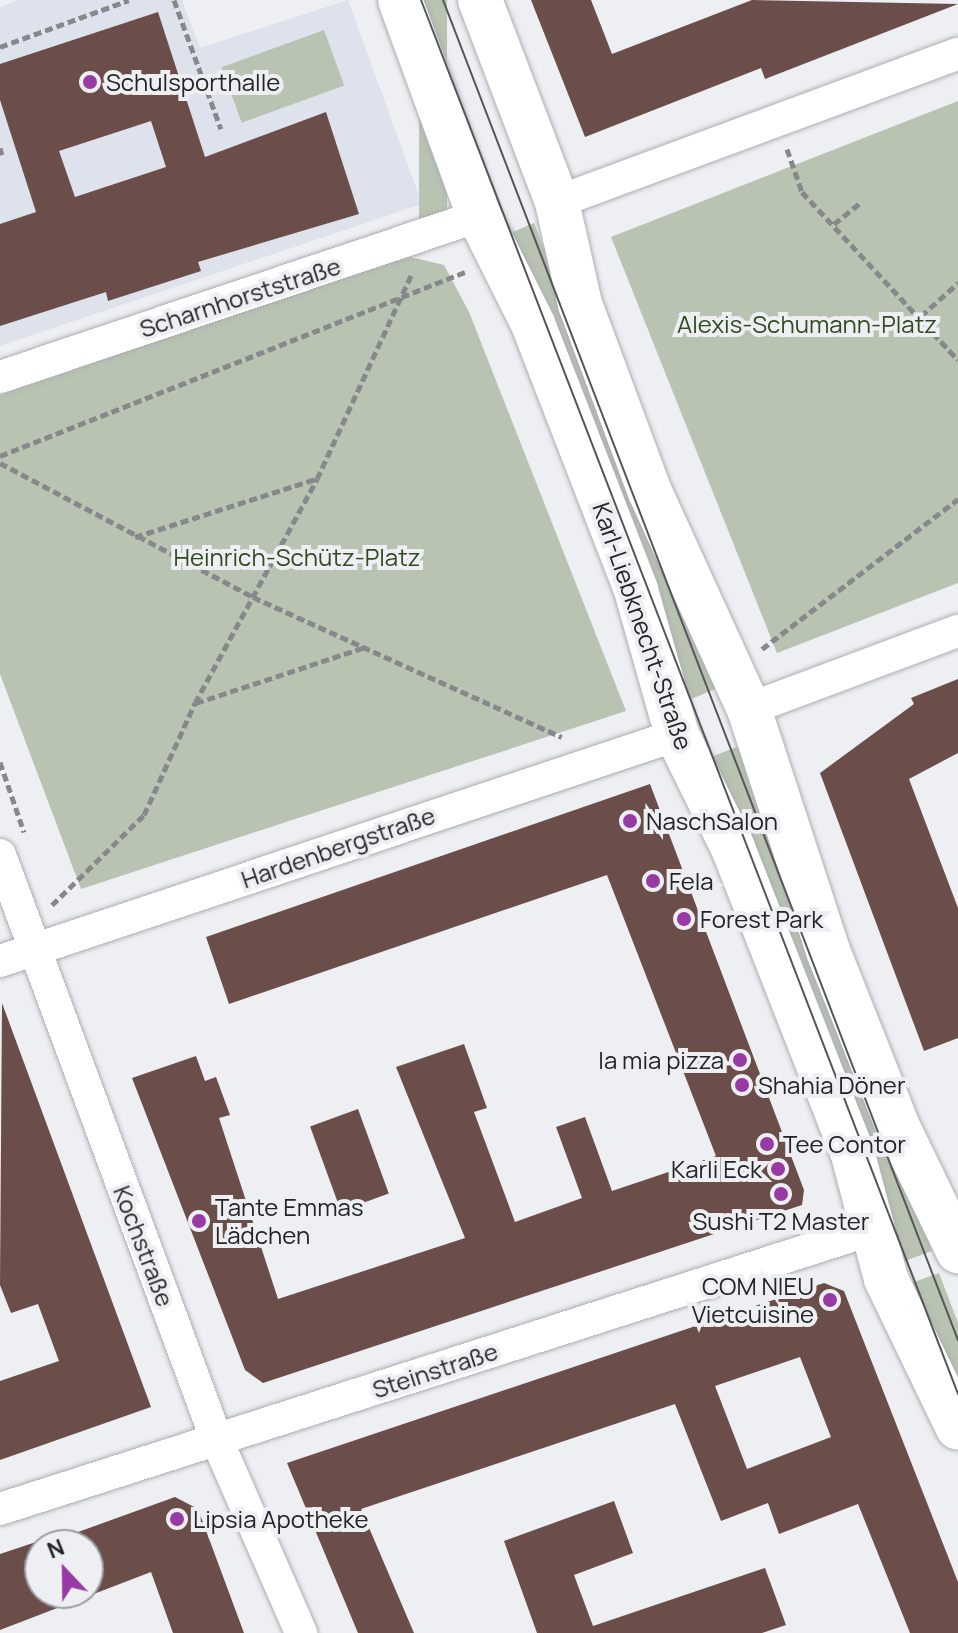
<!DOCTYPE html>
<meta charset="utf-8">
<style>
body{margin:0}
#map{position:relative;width:958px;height:1633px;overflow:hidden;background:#edeff3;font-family:Manrope,sans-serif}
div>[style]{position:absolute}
.built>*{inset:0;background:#dde2ed}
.green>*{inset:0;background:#b8c3b1;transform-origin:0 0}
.building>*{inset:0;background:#6b4e49;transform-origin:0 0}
.path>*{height:5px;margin-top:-2.5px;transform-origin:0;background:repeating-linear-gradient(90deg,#86888a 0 8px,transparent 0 12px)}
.roads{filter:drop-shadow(0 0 2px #adaeb2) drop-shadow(0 0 2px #adaeb2)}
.minor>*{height:32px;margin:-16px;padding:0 16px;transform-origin:16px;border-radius:16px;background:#fff}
.secondary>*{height:44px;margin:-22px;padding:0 22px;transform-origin:22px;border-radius:22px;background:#fff}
.tram>*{height:2px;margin:-1px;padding:0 1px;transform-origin:1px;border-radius:1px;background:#545657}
.dots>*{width:22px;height:22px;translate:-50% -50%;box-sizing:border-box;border:4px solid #edeff3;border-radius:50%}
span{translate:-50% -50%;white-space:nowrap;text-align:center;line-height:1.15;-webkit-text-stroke:8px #edeff3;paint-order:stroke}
.poi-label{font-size:24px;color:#232425}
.left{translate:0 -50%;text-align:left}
.right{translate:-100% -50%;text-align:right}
.street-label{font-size:24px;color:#232425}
.park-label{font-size:24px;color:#324a21}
.north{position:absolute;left:24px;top:1529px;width:80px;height:80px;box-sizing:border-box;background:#edeff3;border:2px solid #9c9ea1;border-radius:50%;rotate:338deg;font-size:22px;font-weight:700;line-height:32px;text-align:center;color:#232425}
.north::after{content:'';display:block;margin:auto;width:28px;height:36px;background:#983aa3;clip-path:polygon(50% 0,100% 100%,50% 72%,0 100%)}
</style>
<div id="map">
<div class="built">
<div style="clip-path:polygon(19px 0,182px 0,200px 48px,348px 0,422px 204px,0 346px,0 7px)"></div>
</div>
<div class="green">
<div style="left:419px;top:0;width:28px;height:222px"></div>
<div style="left:324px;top:30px;width:59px;height:109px;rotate:70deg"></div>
<div style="clip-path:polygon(958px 101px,958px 583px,777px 653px,611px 237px)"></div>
<div style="clip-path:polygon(534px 223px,544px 249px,553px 247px,730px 683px,674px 706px,508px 234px)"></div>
<div style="clip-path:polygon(406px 256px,444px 265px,469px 312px,626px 711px,81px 889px,0 674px,0 395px)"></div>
<div style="clip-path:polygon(752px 741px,932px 1251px,902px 1262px,698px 762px)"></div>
<div style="clip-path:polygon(939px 1273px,958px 1323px,958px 1406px,911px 1283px)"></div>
</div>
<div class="building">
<div style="clip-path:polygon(531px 0,591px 0,612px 54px,752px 0,958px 4px,765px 79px,761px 68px,585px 137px)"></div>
<div style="clip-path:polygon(evenodd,158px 12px,205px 157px,326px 112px,359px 214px,198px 262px,201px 271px,108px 301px,106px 292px,0 326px,0 224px,36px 212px,0 100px,0 64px,158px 12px,151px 121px,166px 167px,75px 197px,59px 151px,151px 121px)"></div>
<div style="clip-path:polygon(958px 679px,958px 753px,909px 779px,958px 908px,958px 1038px,924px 1051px,820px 773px,914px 704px,911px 698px)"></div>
<div style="clip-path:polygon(650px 784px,804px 1190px,802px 1205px,263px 1383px,245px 1370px,132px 1078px,196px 1056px,205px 1081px,216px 1077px,230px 1115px,219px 1118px,278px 1299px,465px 1238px,396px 1067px,464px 1044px,487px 1108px,474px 1112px,515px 1222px,582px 1198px,556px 1127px,585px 1117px,612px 1191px,716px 1156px,607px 875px,229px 1004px,206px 937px)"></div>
<div style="clip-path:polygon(2px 1003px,151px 1407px,0 1460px,0 1381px,59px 1361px,38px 1304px,11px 1313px,0 1285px)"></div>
<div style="left:358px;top:1109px;width:90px;height:51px;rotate:70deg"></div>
<div style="clip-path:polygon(evenodd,824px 1283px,844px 1291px,958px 1582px,958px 1633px,910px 1633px,858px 1504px,779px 1534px,768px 1503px,721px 1521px,675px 1404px,361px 1509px,414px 1633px,358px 1633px,287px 1463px,824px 1283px,800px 1357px,831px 1437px,747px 1469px,715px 1386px,800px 1357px)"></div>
<div style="clip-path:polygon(175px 1497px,198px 1509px,244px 1633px,173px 1633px,151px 1572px,0 1630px,0 1554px,36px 1542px,40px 1593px,88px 1593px,88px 1545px,42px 1545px)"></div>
<div style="clip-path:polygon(614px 1501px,633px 1553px,574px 1575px,593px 1626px,765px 1568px,786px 1625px,762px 1633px,537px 1633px,504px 1541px)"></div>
</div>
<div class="path">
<div style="left:174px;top:0;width:137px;rotate:70deg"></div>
<div style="left:0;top:47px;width:137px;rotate:-20deg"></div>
<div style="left:0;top:148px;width:7px;rotate:74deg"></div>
<div style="left:787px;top:149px;width:46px;rotate:70.8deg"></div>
<div style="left:802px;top:192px;width:229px;rotate:47.1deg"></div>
<div style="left:834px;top:224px;width:33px;rotate:-39deg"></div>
<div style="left:921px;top:316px;width:50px;rotate:-41.7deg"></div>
<div style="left:0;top:456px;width:500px;rotate:-21.59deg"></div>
<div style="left:0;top:463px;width:286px;rotate:27.9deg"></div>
<div style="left:253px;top:597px;width:339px;rotate:24.4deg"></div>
<div style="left:135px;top:537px;width:190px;rotate:-17.8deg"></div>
<div style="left:762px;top:649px;width:247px;rotate:-37.4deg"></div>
<div style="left:196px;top:703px;width:178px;rotate:-18.3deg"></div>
<div style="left:0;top:762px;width:74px;rotate:71.1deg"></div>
<div style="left:52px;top:905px;width:129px;rotate:-44.4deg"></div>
<div style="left:144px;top:815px;width:123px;rotate:-65.5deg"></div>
<div style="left:195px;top:703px;width:255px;rotate:-61.4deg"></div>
<div style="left:317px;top:479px;width:227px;rotate:-65.2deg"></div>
</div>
<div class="roads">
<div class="minor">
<div style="left:557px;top:202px;width:427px;rotate:-20.3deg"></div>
<div style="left:0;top:377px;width:505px;rotate:-18.58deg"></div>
<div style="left:749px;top:709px;width:223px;rotate:-20.5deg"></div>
<div style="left:0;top:855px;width:622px;rotate:69.67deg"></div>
<div style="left:216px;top:1438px;width:213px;rotate:66.4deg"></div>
<div style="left:0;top:961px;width:714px;rotate:-18.46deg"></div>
<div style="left:0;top:1509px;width:914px;rotate:-17.78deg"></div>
</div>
<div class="secondary">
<div style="left:400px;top:0;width:230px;rotate:69.9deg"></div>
<div style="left:479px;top:216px;width:121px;rotate:63.4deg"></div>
<div style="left:533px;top:324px;width:285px;rotate:68.8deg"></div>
<div style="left:636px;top:590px;width:151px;rotate:74.2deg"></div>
<div style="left:677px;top:735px;width:126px;rotate:63.6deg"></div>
<div style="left:733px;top:848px;width:326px;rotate:68.6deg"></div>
<div style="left:852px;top:1151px;width:132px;rotate:75.1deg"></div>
<div style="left:886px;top:1279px;width:165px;rotate:64.2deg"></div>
<div style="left:480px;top:0;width:216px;rotate:69.1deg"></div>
<div style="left:557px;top:202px;width:105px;rotate:77.3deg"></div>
<div style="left:580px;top:304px;width:201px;rotate:69.6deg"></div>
<div style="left:650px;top:492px;width:239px;rotate:65.5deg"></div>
<div style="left:749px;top:709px;width:255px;rotate:71.9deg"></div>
<div style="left:828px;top:951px;width:189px;rotate:68.3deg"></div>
<div style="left:898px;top:1127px;width:138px;rotate:64.2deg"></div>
</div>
</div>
<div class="tram">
<div style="left:421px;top:0;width:1494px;rotate:68.93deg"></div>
<div style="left:443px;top:0;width:1436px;rotate:68.98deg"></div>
</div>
<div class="dots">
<div style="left:90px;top:82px;background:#983aa3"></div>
<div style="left:630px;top:821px;background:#983aa3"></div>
<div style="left:653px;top:881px;background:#983aa3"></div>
<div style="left:684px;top:919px;background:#983aa3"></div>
<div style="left:740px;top:1060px;background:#983aa3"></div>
<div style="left:742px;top:1085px;background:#983aa3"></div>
<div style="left:767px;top:1144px;background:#983aa3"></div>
<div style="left:778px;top:1169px;background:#983aa3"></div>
<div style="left:781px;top:1194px;background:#983aa3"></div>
<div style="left:199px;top:1221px;background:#983aa3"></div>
<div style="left:830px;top:1300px;background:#983aa3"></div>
<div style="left:177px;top:1519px;background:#983aa3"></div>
</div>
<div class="poi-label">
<span class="left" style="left:106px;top:82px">Schulsporthalle</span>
<span class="left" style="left:646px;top:821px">NaschSalon</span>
<span class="left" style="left:669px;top:881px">Fela</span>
<span class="left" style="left:700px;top:919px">Forest Park</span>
<span class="right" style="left:724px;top:1060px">la mia pizza</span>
<span class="left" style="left:758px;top:1085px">Shahia Döner</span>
<span class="left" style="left:783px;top:1144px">Tee Contor</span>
<span class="right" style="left:762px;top:1169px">Karli Eck</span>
<span class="left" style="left:215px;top:1221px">Tante Emmas<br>Lädchen</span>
<span style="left:781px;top:1221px">Sushi T2 Master</span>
<span class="right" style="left:814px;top:1300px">COM NIEU<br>Vietcuisine</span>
<span class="left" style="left:193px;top:1519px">Lipsia Apotheke</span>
</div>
<div class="street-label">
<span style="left:240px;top:297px;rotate:-18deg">Scharnhorststraße</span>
<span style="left:643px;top:626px;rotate:71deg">Karl-Liebknecht-Straße</span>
<span style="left:338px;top:847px;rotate:-19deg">Hardenbergstraße</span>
<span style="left:144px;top:1246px;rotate:69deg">Kochstraße</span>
<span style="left:435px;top:1370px;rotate:-18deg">Steinstraße</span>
</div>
<div class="park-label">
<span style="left:807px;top:324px">Alexis-Schumann-Platz</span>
<span style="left:297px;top:557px">Heinrich-Schütz-Platz</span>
</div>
<div class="north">N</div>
</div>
